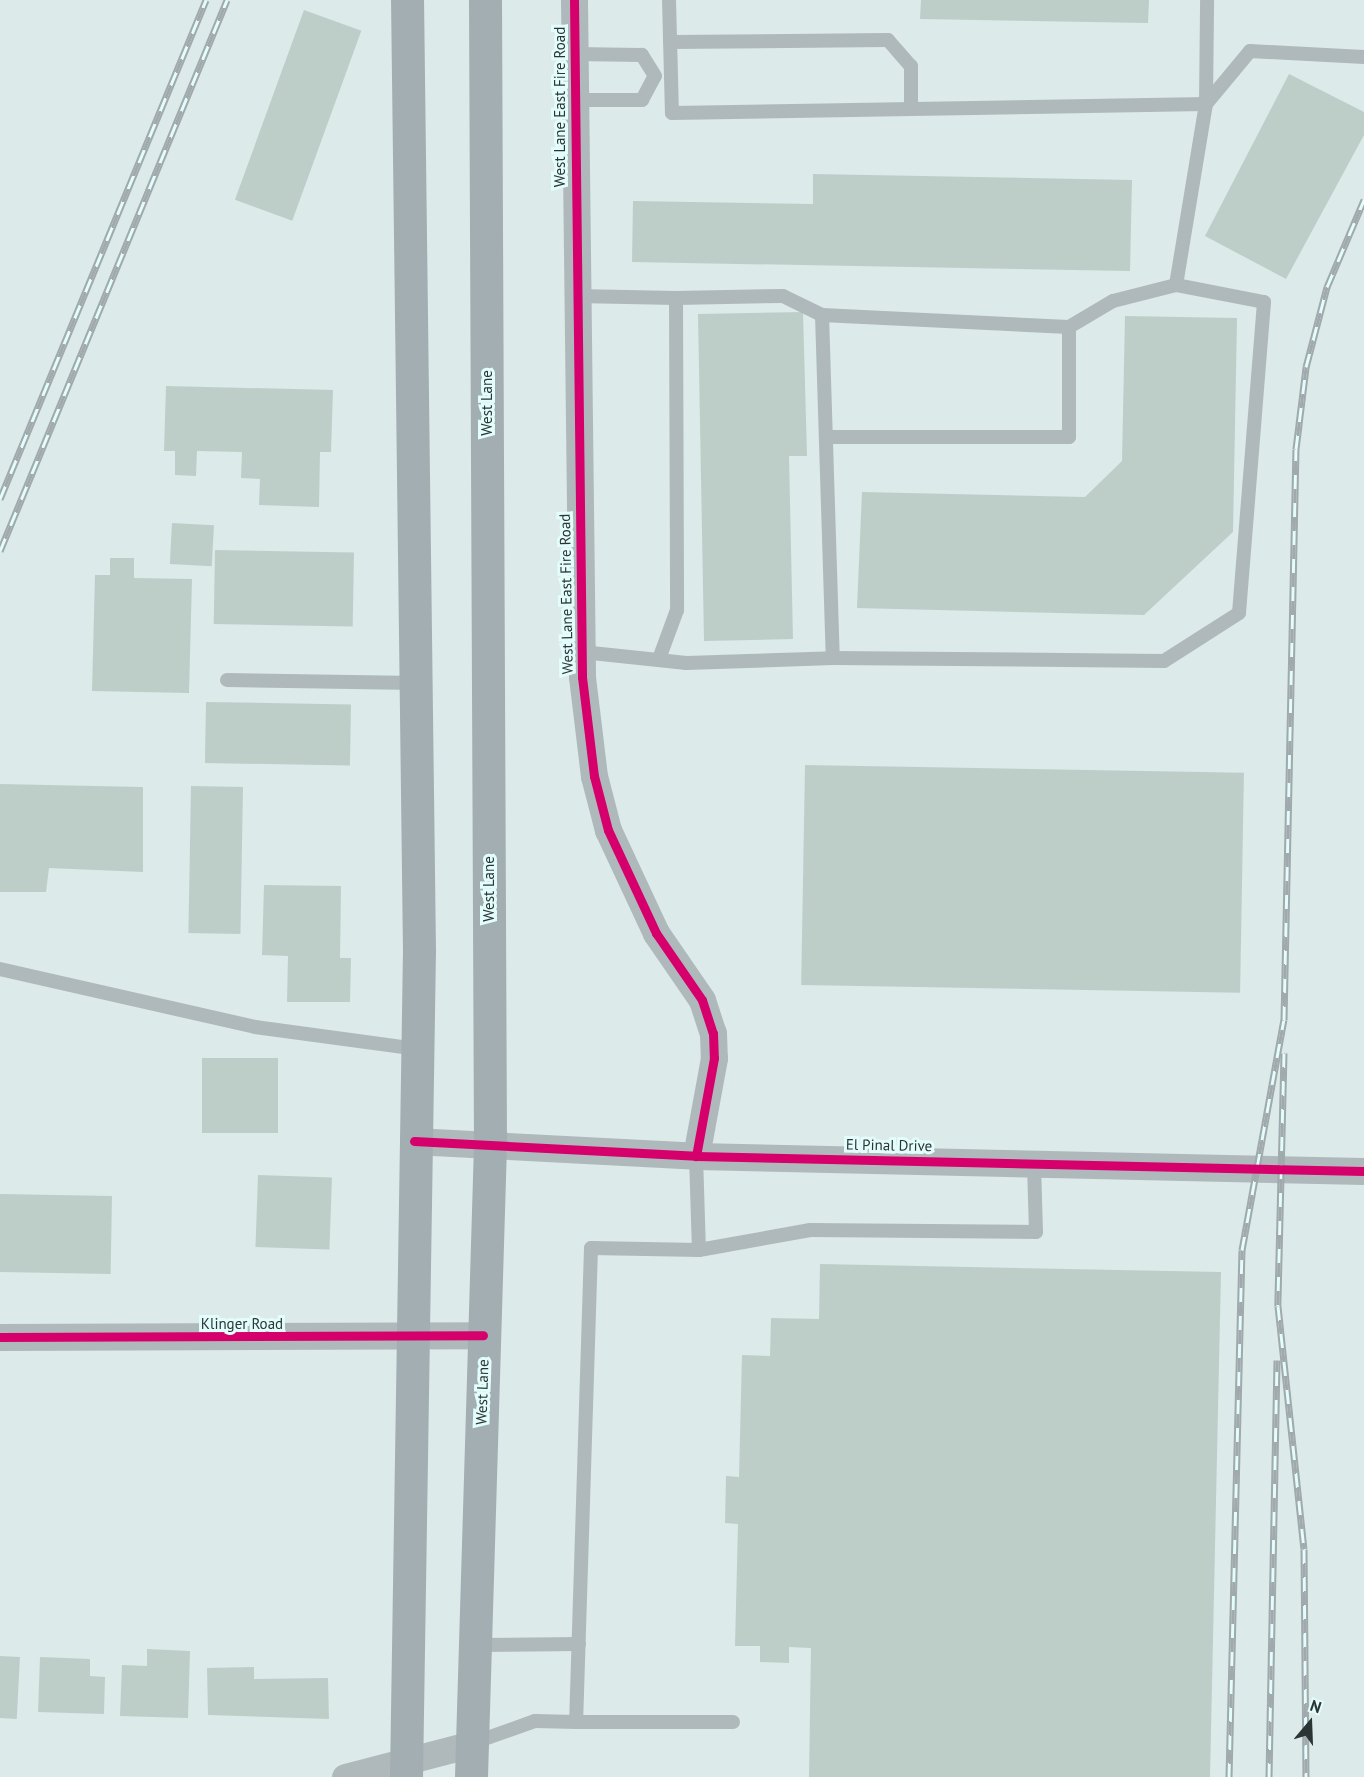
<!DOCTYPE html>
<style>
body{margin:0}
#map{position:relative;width:1364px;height:1777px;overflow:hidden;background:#dceae9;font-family:"PT Sans",sans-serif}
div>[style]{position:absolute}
.building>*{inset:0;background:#bdcec9;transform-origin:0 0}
.lane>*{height:14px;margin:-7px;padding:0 7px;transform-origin:7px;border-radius:7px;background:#afb9bc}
.street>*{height:27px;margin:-13.5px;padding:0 13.5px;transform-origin:13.5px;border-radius:13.5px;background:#afb9bc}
.secondary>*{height:33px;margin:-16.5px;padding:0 16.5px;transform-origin:16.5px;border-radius:16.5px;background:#a3aeb3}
.rail>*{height:7px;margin-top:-3.5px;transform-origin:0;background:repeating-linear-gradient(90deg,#e3fdfc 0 14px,#a0a9ac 0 28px);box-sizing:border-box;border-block:2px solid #a0a9ac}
.cycleway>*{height:9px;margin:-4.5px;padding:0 4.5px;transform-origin:4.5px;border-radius:4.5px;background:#d6006c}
span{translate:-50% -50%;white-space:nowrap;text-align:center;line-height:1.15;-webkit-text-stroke:6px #e3fdfc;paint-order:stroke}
.street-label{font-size:15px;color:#2b3534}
.north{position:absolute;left:1280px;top:1693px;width:60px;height:60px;-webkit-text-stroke:4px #e3fdfc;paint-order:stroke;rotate:19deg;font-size:16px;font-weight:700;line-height:24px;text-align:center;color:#2b3534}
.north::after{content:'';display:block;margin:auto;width:21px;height:27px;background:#2b3534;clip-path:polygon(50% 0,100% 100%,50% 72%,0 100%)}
</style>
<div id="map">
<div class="building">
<div style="clip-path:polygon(921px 0,1149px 0,1148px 23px,920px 19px)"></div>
<div style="left:304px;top:10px;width:61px;height:202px;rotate:20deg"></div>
<div style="clip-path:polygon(1289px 74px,1364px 112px,1364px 135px,1286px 279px,1205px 236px)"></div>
<div style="clip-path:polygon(813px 174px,1132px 180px,1130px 271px,632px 262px,633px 201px,813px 204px)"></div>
<div style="clip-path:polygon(803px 312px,807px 456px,789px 456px,793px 639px,704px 641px,698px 314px)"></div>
<div style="clip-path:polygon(1125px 316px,1237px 318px,1233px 532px,1144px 615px,857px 608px,862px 492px,1085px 497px,1122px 461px)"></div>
<div style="clip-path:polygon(166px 386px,333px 390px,331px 452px,320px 452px,319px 507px,259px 505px,260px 479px,241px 478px,242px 452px,197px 451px,196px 476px,175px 475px,175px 451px,164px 451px)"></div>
<div style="left:172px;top:523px;width:42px;height:41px;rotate:3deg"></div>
<div style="left:215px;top:550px;width:139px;height:74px;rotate:1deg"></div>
<div style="clip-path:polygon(110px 558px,134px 558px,134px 578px,192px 579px,189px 693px,92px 691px,95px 575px,110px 575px)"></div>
<div style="left:206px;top:702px;width:145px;height:61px;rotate:1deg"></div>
<div style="left:805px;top:765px;width:439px;height:220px;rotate:1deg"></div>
<div style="clip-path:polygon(0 784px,143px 787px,143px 872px,49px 868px,46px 892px,0 892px)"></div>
<div style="left:191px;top:786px;width:52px;height:147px;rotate:1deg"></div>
<div style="clip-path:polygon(264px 885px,341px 886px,340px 958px,351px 958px,350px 1002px,287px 1002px,288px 956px,262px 955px)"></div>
<div style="left:202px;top:1058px;width:76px;height:75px"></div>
<div style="left:258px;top:1175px;width:74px;height:72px;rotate:2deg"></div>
<div style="left:0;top:1194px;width:112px;height:78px;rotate:1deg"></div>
<div style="clip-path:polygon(820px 1264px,1221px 1272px,1210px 1777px,809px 1777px,811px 1648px,789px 1647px,789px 1663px,760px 1662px,760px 1646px,735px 1646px,738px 1524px,725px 1523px,726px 1476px,739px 1477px,742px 1355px,770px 1356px,771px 1318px,819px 1319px)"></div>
<div style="clip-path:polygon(147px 1649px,190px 1651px,188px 1718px,120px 1716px,122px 1665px,147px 1666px)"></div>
<div style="left:0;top:1656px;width:20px;height:62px;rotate:3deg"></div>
<div style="clip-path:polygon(40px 1657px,90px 1659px,90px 1676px,105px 1677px,104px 1714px,38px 1712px)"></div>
<div style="clip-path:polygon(254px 1667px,254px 1679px,328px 1678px,329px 1719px,208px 1715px,207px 1668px)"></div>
</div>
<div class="lane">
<div style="left:669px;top:0;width:113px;rotate:88.5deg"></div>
<div style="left:672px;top:113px;width:534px;rotate:-0.97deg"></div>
<div style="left:1206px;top:104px;width:69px;rotate:-50.3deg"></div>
<div style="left:1250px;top:51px;width:114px;rotate:3deg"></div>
<div style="left:670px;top:42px;width:218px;rotate:-0.5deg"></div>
<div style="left:888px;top:40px;width:35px;rotate:49deg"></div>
<div style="left:911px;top:66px;width:43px;rotate:90deg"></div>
<div style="left:575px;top:100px;width:67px"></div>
<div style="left:642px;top:100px;width:27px;rotate:-62deg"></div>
<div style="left:655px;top:76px;width:25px;rotate:-122deg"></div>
<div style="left:642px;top:55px;width:67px;rotate:-179.1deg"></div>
<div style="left:576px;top:296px;width:100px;rotate:1.1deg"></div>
<div style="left:676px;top:298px;width:312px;rotate:89.8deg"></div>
<div style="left:677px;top:610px;width:52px;rotate:110.2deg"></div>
<div style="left:676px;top:298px;width:107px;rotate:-1.1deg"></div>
<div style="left:783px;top:296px;width:43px;rotate:26deg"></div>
<div style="left:822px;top:315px;width:247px;rotate:2.8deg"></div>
<div style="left:1069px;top:327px;width:51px;rotate:-30.6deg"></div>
<div style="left:1113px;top:301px;width:65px;rotate:-14.3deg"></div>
<div style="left:822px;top:315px;width:343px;rotate:88.2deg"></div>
<div style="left:826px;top:437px;width:243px"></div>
<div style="left:1069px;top:437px;width:110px;rotate:-90deg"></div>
<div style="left:582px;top:652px;width:105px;rotate:6deg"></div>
<div style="left:686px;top:663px;width:147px;rotate:-1.9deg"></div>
<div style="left:833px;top:658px;width:331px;rotate:0.5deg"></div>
<div style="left:1164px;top:661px;width:89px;rotate:-32.6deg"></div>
<div style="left:1239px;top:613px;width:312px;rotate:-85.4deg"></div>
<div style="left:1264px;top:302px;width:90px;rotate:-169.1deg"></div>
<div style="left:1176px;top:285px;width:183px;rotate:-80.6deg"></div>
<div style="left:1206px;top:104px;width:104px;rotate:-89.4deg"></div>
<div style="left:227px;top:680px;width:189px;rotate:0.9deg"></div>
<div style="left:0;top:969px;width:262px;rotate:12.8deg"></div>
<div style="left:255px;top:1027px;width:163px;rotate:7.7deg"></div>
<div style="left:696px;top:1156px;width:94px;rotate:88.2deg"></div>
<div style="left:699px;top:1250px;width:108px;rotate:-178.9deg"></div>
<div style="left:591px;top:1248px;width:474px;rotate:91.8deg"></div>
<div style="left:576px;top:1722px;width:157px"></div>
<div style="left:699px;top:1250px;width:113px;rotate:-10.2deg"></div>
<div style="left:810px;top:1230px;width:226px;rotate:0.5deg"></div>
<div style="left:1036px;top:1232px;width:68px;rotate:-91.7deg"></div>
<div style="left:475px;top:1645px;width:104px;rotate:-0.6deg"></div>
<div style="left:473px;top:1743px;width:66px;rotate:-19.5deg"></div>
<div style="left:535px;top:1721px;width:41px;rotate:1.4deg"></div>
</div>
<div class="street">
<div style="left:574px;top:0;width:677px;rotate:89.32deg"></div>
<div style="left:582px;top:677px;width:100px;rotate:83.1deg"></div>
<div style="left:594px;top:776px;width:56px;rotate:75.5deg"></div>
<div style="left:608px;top:830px;width:114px;rotate:65deg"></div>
<div style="left:656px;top:933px;width:81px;rotate:55.5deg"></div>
<div style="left:702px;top:1000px;width:35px;rotate:72deg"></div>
<div style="left:713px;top:1033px;width:25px;rotate:88deg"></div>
<div style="left:714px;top:1058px;width:100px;rotate:100.4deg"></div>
<div style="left:414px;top:1141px;width:282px;rotate:3deg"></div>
<div style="left:696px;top:1156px;width:668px;rotate:1.29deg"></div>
<div style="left:0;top:1337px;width:483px;rotate:-0.2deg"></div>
<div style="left:345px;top:1777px;width:131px;rotate:-14.6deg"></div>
</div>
<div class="secondary">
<div style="left:406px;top:1777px;width:825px;rotate:-89.1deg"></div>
<div style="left:419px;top:952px;width:952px;rotate:-90.72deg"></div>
<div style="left:471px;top:1777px;width:632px;rotate:-88.28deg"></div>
<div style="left:490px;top:1145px;width:1145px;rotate:-90.25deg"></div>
</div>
<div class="rail">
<div style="left:0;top:499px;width:540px;rotate:-67.57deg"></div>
<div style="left:0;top:551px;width:596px;rotate:-67.61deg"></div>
<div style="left:1284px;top:1053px;width:253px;rotate:91.4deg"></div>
<div style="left:1278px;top:1306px;width:244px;rotate:83.9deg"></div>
<div style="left:1304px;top:1549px;width:228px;rotate:89.5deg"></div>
<div style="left:1229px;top:1777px;width:527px;rotate:-88.59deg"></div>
<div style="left:1242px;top:1250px;width:234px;rotate:-79.7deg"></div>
<div style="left:1284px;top:1020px;width:571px;rotate:-88.8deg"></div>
<div style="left:1296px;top:449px;width:83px;rotate:-83deg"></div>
<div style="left:1306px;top:367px;width:83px;rotate:-75.3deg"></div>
<div style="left:1327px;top:287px;width:95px;rotate:-67deg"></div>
<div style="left:1269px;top:1777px;width:417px;rotate:-88.9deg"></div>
</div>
<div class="cycleway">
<div style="left:574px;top:0;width:677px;rotate:89.32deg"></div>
<div style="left:582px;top:677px;width:100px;rotate:83.1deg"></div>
<div style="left:594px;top:776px;width:56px;rotate:75.5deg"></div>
<div style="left:608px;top:830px;width:114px;rotate:65deg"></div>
<div style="left:656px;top:933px;width:81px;rotate:55.5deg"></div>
<div style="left:702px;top:1000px;width:35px;rotate:72deg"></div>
<div style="left:713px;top:1033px;width:25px;rotate:88deg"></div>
<div style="left:714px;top:1058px;width:100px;rotate:100.4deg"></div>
<div style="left:414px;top:1141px;width:282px;rotate:3deg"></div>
<div style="left:696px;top:1156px;width:668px;rotate:1.29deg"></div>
<div style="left:0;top:1337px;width:483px;rotate:-0.2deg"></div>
</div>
<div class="street-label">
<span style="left:560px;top:107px;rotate:-90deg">West Lane East Fire Road</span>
<span style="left:487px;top:403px;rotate:-90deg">West Lane</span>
<span style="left:566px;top:594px;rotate:-91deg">West Lane East Fire Road</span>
<span style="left:489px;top:889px;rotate:-90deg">West Lane</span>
<span style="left:889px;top:1145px;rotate:1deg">El Pinal Drive</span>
<span style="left:242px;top:1324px">Klinger Road</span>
<span style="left:482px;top:1392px;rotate:-88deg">West Lane</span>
</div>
<div class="north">N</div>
</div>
